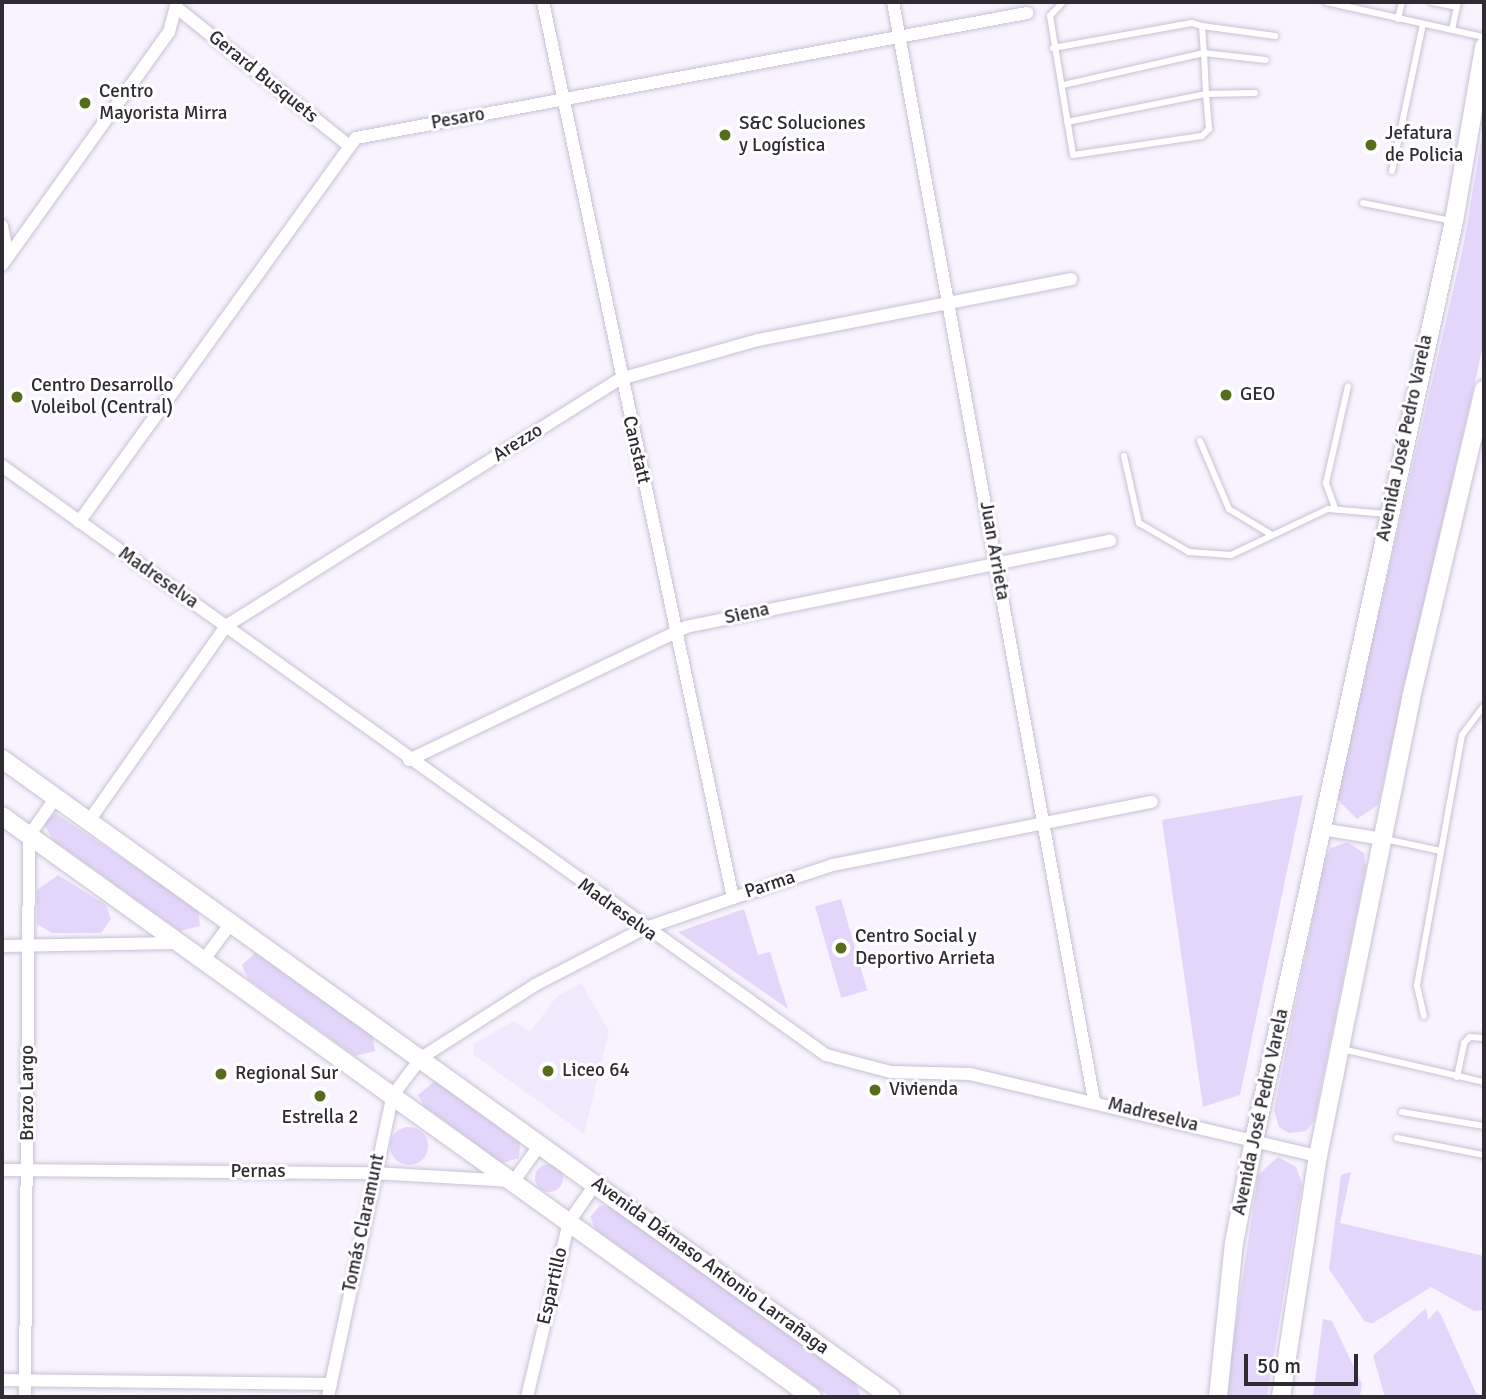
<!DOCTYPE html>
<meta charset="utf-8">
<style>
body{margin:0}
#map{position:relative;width:1486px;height:1399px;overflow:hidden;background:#f8f3ff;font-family:Signika,sans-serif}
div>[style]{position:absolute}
.built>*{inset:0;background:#f0e8fd}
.green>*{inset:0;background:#e4d6fa;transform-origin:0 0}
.round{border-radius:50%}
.roads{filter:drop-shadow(0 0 2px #c8c1d3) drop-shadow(0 0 2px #c8c1d3)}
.lane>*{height:6px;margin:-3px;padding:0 3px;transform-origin:3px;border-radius:3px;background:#fff}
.street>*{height:12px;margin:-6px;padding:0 6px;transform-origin:6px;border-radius:6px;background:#fff}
.secondary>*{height:18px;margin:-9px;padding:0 9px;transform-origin:9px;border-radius:9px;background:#fff}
.dots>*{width:19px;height:19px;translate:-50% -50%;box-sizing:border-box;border:4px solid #fff;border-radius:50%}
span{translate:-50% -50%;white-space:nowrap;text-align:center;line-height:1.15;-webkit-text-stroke:6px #fff;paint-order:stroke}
.street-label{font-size:19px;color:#2e2b32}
.poi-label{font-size:19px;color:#2e2b32}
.left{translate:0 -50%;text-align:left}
.frame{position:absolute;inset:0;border:4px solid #2e2b32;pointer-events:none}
.scale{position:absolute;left:1244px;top:1354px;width:114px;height:32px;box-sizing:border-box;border:4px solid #2e2b32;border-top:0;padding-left:9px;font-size:21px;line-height:24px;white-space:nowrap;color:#2e2b32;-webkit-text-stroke:5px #fff;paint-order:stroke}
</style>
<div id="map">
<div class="built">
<div style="clip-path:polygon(581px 983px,609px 1031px,584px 1134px,474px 1055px,473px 1044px,514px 1021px,530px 1032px,557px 996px)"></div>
</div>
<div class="green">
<div style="clip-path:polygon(1484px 124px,1484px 342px,1378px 805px,1357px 819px,1336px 798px,1464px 243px)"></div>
<div style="clip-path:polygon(1303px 795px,1240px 1095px,1203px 1107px,1162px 820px)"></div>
<div style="clip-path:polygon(55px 813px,198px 909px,200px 926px,180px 931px,53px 840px,44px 824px)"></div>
<div style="clip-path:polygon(1347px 842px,1364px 853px,1366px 867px,1314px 1121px,1306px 1131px,1289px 1133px,1279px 1127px,1274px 1110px,1325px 858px,1331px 848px)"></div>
<div style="clip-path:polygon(58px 875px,106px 905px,111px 919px,101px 933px,52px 933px,37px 924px,37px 890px)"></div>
<div style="left:841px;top:899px;width:95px;height:27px;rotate:74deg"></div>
<div style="clip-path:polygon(744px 909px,758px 955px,770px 952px,788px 1009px,678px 932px)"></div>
<div style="clip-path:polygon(255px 953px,373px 1036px,375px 1051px,355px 1056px,248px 979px,242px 965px)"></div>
<div style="clip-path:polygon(435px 1081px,520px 1143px,519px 1158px,502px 1163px,424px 1106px,418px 1095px)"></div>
<div class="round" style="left:390px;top:1127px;width:38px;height:38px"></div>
<div style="clip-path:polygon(1278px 1157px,1296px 1167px,1302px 1184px,1267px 1397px,1225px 1397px,1258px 1175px)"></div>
<div class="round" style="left:535px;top:1164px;width:28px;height:28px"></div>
<div style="clip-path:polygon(1351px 1172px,1340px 1223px,1484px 1256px,1484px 1310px,1474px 1311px,1431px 1287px,1373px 1323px,1365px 1322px,1329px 1269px,1341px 1175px)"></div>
<div style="clip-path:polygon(600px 1205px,611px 1207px,856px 1382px,861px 1397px,830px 1397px,596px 1230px,590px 1217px)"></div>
<div style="clip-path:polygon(1426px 1308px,1428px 1320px,1437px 1310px,1441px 1315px,1476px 1393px,1484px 1397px,1385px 1397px,1373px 1356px)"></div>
<div style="clip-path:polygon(1323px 1319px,1332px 1321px,1362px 1384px,1360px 1397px,1313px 1397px)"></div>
</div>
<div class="roads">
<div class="lane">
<div style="left:1063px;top:2px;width:19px;rotate:133deg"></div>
<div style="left:1050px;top:16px;width:141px;rotate:80.6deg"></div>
<div style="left:1073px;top:155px;width:130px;rotate:-8.4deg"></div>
<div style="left:1202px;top:136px;width:10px;rotate:-45deg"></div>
<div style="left:1209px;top:129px;width:35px;rotate:-95deg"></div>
<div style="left:1206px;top:94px;width:49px;rotate:-1.2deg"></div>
<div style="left:1326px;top:2px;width:162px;rotate:12.5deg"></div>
<div style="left:1432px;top:2px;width:25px;rotate:11deg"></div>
<div style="left:1398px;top:19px;width:17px;rotate:-77deg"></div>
<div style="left:1202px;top:26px;width:74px;rotate:7.8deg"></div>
<div style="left:1452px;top:30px;width:29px;rotate:-78deg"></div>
<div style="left:1053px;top:48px;width:141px;rotate:-10.2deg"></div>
<div style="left:1192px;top:23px;width:10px;rotate:17deg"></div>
<div style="left:1202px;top:26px;width:27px;rotate:86deg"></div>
<div style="left:1204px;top:53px;width:145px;rotate:167.2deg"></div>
<div style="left:1067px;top:122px;width:142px;rotate:-11.4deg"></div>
<div style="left:1206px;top:94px;width:41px;rotate:-92.8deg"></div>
<div style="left:1204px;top:53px;width:62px;rotate:6.4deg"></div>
<div style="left:1392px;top:171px;width:150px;rotate:-78.1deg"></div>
<div style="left:1363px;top:203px;width:91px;rotate:11.4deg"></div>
<div style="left:1200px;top:441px;width:74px;rotate:66.9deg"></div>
<div style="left:1229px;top:509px;width:50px;rotate:31.2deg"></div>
<div style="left:1124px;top:456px;width:69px;rotate:77.4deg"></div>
<div style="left:1139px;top:523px;width:58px;rotate:30.1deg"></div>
<div style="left:1189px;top:552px;width:42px;rotate:4.1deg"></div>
<div style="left:1231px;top:555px;width:107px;rotate:-25.4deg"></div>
<div style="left:1328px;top:509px;width:60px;rotate:4.8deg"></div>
<div style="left:1335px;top:508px;width:27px;rotate:-110deg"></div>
<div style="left:1326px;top:483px;width:99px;rotate:-77.2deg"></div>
<div style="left:1385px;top:839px;width:57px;rotate:12.1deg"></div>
<div style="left:1424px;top:1016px;width:32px;rotate:-103deg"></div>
<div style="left:1417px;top:985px;width:254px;rotate:-79.8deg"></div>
<div style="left:1462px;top:735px;width:36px;rotate:-53deg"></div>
<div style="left:1342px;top:1049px;width:146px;rotate:13.1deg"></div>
<div style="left:1457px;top:1077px;width:35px;rotate:-78deg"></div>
<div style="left:1464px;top:1043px;width:8px;rotate:-45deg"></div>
<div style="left:1470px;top:1037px;width:14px;rotate:4deg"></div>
<div style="left:1402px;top:1112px;width:83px;rotate:9.7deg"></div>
<div style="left:1397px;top:1138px;width:89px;rotate:11.1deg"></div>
</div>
<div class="street">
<div style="left:543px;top:2px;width:916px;rotate:78.03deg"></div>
<div style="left:893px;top:2px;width:1116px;rotate:79.63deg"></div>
<div style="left:177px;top:8px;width:219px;rotate:38.7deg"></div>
<div style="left:2px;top:226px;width:31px;rotate:79deg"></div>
<div style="left:2px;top:265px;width:287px;rotate:-54.4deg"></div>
<div style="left:169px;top:32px;width:31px;rotate:-75deg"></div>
<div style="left:2px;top:466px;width:1013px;rotate:35.56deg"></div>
<div style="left:826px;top:1055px;width:67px;rotate:14.7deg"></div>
<div style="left:891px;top:1072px;width:79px;rotate:1.5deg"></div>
<div style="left:970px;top:1074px;width:358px;rotate:13.3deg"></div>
<div style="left:79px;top:522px;width:473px;rotate:-54.2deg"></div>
<div style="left:356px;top:138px;width:683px;rotate:-10.55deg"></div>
<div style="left:409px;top:760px;width:307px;rotate:-25.6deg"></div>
<div style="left:686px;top:627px;width:433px;rotate:-11.5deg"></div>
<div style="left:89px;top:821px;width:238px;rotate:-54.9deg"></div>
<div style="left:226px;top:626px;width:465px;rotate:-32.1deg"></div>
<div style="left:620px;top:379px;width:143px;rotate:-15.8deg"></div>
<div style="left:758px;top:340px;width:319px;rotate:-11deg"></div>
<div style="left:1321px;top:829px;width:63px;rotate:9.2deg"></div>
<div style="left:2px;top:946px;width:175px;rotate:-1deg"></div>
<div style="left:203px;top:961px;width:47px;rotate:-53.6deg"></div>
<div style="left:2px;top:1170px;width:372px;rotate:0.5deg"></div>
<div style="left:374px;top:1173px;width:140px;rotate:3.3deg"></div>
<div style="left:514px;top:1181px;width:47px;rotate:-54.6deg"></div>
<div style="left:2px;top:1380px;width:329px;rotate:0.7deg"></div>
<div style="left:25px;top:1397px;width:561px;rotate:-89.59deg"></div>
<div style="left:29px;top:836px;width:47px;rotate:-55.3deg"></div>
<div style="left:328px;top:1397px;width:309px;rotate:-77.9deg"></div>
<div style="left:393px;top:1095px;width:46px;rotate:-52.9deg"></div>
<div style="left:421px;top:1058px;width:135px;rotate:-32.6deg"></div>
<div style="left:535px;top:985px;width:122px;rotate:-27.4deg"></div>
<div style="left:643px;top:929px;width:95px;rotate:-19deg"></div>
<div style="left:733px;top:898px;width:105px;rotate:-18.3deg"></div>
<div style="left:833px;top:865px;width:325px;rotate:-11.2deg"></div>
<div style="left:527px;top:1397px;width:180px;rotate:-76.5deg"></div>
<div style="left:569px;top:1222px;width:47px;rotate:-55.3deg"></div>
</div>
<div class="secondary">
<div style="left:2px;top:759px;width:1094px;rotate:35.67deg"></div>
<div style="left:2px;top:816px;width:997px;rotate:35.65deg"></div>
<div style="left:1218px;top:1397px;width:155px;rotate:-84.1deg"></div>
<div style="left:1234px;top:1243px;width:105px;rotate:-79deg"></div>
<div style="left:1254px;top:1140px;width:941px;rotate:-77.72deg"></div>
<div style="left:1454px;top:221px;width:177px;rotate:-80.2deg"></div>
<div style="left:1281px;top:1397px;width:244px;rotate:-81.3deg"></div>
<div style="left:1318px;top:1156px;width:467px;rotate:-78.5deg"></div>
<div style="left:1411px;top:698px;width:317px;rotate:-76.7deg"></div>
</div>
</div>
<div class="dots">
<div style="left:85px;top:103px;background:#576d1c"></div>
<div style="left:725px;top:135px;background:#576d1c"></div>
<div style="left:1371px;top:145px;background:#576d1c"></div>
<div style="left:1226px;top:395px;background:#576d1c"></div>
<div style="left:17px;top:397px;background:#576d1c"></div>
<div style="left:841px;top:948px;background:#576d1c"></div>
<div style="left:548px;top:1071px;background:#576d1c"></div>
<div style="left:221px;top:1074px;background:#576d1c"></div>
<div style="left:875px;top:1090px;background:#576d1c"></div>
<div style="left:320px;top:1096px;background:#576d1c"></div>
</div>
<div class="street-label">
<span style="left:263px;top:77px;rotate:39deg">Gerard Busquets</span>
<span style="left:458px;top:119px;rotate:-10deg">Pesaro</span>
<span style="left:1405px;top:438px;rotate:-78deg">Avenida José Pedro Varela</span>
<span style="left:518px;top:443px;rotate:-32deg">Arezzo</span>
<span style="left:636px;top:450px;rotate:77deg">Canstatt</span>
<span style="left:994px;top:551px;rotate:80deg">Juan Arrieta</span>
<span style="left:158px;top:578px;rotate:35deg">Madreselva</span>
<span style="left:747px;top:614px;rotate:-12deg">Siena</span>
<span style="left:770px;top:885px;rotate:-18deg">Parma</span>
<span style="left:617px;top:910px;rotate:36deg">Madreselva</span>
<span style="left:28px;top:1093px;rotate:-90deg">Brazo Largo</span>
<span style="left:1261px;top:1112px;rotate:-78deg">Avenida José Pedro Varela</span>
<span style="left:1153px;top:1115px;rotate:14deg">Madreselva</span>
<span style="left:258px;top:1172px">Pernas</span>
<span style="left:364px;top:1223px;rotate:-78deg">Tomás Claramunt</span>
<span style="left:710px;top:1266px;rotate:36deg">Avenida Dámaso Antonio Larrañaga</span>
<span style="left:553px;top:1286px;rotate:-77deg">Espartillo</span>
</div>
<div class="poi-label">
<span class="left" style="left:99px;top:103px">Centro<br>Mayorista Mirra</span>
<span class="left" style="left:739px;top:135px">S&amp;C Soluciones<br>y Logística</span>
<span class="left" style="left:1385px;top:145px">Jefatura<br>de Policia</span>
<span class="left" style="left:31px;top:397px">Centro Desarrollo<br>Voleibol (Central)</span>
<span class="left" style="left:1240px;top:395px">GEO</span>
<span class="left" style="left:855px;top:948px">Centro Social y<br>Deportivo Arrieta</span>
<span class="left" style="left:562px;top:1071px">Liceo 64</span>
<span class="left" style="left:235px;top:1074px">Regional Sur</span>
<span class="left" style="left:889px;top:1090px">Vivienda</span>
<span style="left:320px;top:1118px">Estrella 2</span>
</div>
<div class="frame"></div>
<div class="scale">50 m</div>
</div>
